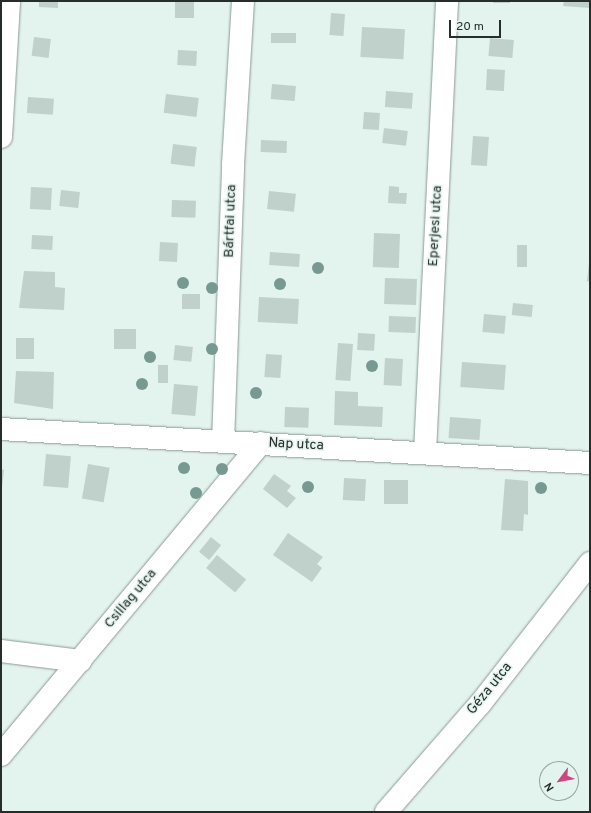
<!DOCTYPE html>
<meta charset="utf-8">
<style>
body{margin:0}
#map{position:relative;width:591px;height:813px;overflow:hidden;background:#e3f3ee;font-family:Overpass,sans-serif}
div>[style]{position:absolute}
.building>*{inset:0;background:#c0d0cb;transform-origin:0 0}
.roads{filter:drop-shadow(0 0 1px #8b9995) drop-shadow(0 0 1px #8b9995)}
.minor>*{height:22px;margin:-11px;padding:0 11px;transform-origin:11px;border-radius:11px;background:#fff}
.trees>*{width:12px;height:12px;margin:-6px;border-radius:50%;background:#769a92}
span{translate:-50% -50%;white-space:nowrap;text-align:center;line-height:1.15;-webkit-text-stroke:3px #e3f3ee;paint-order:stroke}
.street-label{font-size:14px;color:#272d2b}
.frame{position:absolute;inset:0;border:2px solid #272d2b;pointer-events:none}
.north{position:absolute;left:539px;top:761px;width:40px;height:40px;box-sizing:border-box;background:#e3f3ee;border:1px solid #98a4a0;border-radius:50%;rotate:238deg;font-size:11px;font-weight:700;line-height:16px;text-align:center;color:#272d2b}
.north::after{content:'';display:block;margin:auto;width:14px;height:18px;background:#cd4581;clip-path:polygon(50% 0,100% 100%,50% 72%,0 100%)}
.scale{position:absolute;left:449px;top:20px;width:52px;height:18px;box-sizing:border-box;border:2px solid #272d2b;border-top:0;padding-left:5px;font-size:12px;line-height:14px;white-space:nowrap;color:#272d2b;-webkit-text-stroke:3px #e3f3ee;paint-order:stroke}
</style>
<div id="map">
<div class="building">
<div style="clip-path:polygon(39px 1px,58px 1px,58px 8px,39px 7px)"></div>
<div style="left:175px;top:1px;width:19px;height:17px"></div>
<div style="left:493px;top:1px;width:17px;height:2px"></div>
<div style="clip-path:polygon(564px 1px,590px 1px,590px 8px,563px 6px)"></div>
<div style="left:331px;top:13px;width:14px;height:22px;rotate:4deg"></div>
<div style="left:362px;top:27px;width:43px;height:30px;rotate:3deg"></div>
<div style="left:271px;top:33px;width:25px;height:10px"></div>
<div style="left:34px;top:37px;width:17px;height:19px;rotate:7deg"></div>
<div style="left:490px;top:38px;width:24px;height:18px;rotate:5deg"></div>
<div style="left:178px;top:50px;width:19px;height:15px;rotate:3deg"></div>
<div style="left:487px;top:69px;width:18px;height:21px;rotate:3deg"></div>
<div style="left:272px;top:84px;width:24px;height:15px;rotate:5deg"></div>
<div style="left:386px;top:91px;width:27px;height:16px;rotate:4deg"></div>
<div style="left:166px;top:94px;width:33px;height:19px;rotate:7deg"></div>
<div style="left:28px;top:97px;width:26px;height:16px;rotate:4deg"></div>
<div style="left:364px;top:112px;width:16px;height:17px;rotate:4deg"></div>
<div style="left:384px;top:128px;width:24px;height:15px;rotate:7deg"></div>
<div style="left:473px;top:136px;width:16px;height:29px;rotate:4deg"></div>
<div style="left:261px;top:140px;width:26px;height:12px;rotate:2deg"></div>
<div style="left:173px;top:144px;width:24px;height:20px;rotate:7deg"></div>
<div style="clip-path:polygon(389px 186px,399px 187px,399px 193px,407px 193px,406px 204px,388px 203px)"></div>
<div style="left:31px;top:187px;width:21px;height:22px;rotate:3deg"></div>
<div style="left:61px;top:190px;width:19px;height:16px;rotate:6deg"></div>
<div style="left:269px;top:191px;width:27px;height:18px;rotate:6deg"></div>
<div style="left:172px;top:200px;width:24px;height:17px;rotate:2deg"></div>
<div style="left:374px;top:233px;width:26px;height:34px;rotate:2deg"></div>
<div style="left:32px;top:235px;width:21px;height:14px;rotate:3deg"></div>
<div style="left:160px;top:242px;width:18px;height:19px;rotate:3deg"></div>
<div style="left:517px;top:245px;width:10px;height:22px"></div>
<div style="left:270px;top:252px;width:30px;height:13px;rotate:4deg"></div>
<div style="clip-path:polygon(589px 262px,590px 262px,590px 282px,587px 281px)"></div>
<div style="clip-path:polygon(24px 271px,55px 272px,55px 287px,65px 288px,64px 310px,19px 308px)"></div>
<div style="left:385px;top:278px;width:32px;height:26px;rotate:2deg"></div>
<div style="left:182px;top:294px;width:18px;height:15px"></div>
<div style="left:259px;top:297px;width:40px;height:25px;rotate:3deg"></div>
<div style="left:513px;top:303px;width:20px;height:12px;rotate:6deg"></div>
<div style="left:484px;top:314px;width:22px;height:18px;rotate:5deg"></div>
<div style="left:389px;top:316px;width:27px;height:16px;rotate:2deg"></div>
<div style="left:114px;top:329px;width:22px;height:20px"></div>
<div style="left:358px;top:333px;width:17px;height:17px;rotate:3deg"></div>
<div style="left:16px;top:338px;width:18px;height:21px"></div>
<div style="left:338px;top:343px;width:15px;height:37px;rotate:4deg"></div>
<div style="left:175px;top:345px;width:18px;height:15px;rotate:6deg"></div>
<div style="left:266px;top:354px;width:16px;height:23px;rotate:4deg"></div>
<div style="left:385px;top:358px;width:18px;height:27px;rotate:3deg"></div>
<div style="left:462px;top:362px;width:44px;height:25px;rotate:4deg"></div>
<div style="left:158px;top:365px;width:10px;height:18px"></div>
<div style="clip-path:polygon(16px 371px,54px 372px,53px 409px,14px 403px)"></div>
<div style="left:174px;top:384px;width:24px;height:30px;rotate:5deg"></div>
<div style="clip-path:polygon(335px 391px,358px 392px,358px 406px,383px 407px,382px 427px,334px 425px)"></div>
<div style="left:285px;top:407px;width:24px;height:20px;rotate:2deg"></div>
<div style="left:450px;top:417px;width:31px;height:21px;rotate:4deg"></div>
<div style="left:46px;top:454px;width:25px;height:32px;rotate:5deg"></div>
<div style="left:88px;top:464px;width:22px;height:35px;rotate:10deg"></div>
<div style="clip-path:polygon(1px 469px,4px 470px,2px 487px,1px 487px)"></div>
<div style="clip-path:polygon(274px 474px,291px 486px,287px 491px,296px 498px,287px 508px,263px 489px)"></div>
<div style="left:344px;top:478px;width:22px;height:22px;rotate:3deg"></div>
<div style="clip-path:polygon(505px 479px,528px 481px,528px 515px,524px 514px,523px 531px,501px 530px)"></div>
<div style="left:384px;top:480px;width:24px;height:24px"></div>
<div style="clip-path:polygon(288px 533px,323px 557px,317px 564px,322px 568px,312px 582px,273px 555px)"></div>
<div style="left:211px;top:537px;width:13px;height:19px;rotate:39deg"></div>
<div style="left:217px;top:555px;width:38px;height:17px;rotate:40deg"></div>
</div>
<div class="roads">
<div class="minor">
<div style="left:1px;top:137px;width:136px;rotate:-86.6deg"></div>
<div style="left:1px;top:429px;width:590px;rotate:3.3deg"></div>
<div style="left:223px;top:442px;width:278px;rotate:-87.9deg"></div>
<div style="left:233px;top:164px;width:163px;rotate:-86.5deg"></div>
<div style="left:425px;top:452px;width:452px;rotate:-87.2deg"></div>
<div style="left:1px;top:651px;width:80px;rotate:7.2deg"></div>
<div style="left:1px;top:755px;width:406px;rotate:-50.2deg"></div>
<div style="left:386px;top:812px;width:143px;rotate:-49deg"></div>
<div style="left:480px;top:704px;width:179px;rotate:-52deg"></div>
</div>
</div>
<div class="trees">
<div style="left:318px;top:268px"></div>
<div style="left:183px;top:283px"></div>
<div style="left:280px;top:284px"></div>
<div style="left:212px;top:288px"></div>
<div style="left:212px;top:349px"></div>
<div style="left:150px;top:357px"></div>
<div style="left:372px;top:366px"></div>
<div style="left:142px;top:384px"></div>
<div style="left:256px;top:393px"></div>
<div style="left:184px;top:468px"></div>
<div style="left:222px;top:469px"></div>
<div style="left:308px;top:487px"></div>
<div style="left:541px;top:488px"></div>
<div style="left:196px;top:493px"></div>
</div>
<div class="street-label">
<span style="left:231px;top:221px;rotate:-88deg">Bártfai utca</span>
<span style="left:436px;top:226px;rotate:-87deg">Eperjesi utca</span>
<span style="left:296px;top:445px;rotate:3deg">Nap utca</span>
<span style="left:131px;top:599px;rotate:-50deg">Csillag utca</span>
<span style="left:490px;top:689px;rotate:-51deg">Géza utca</span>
</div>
<div class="frame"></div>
<div class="north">N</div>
<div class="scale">20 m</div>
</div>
